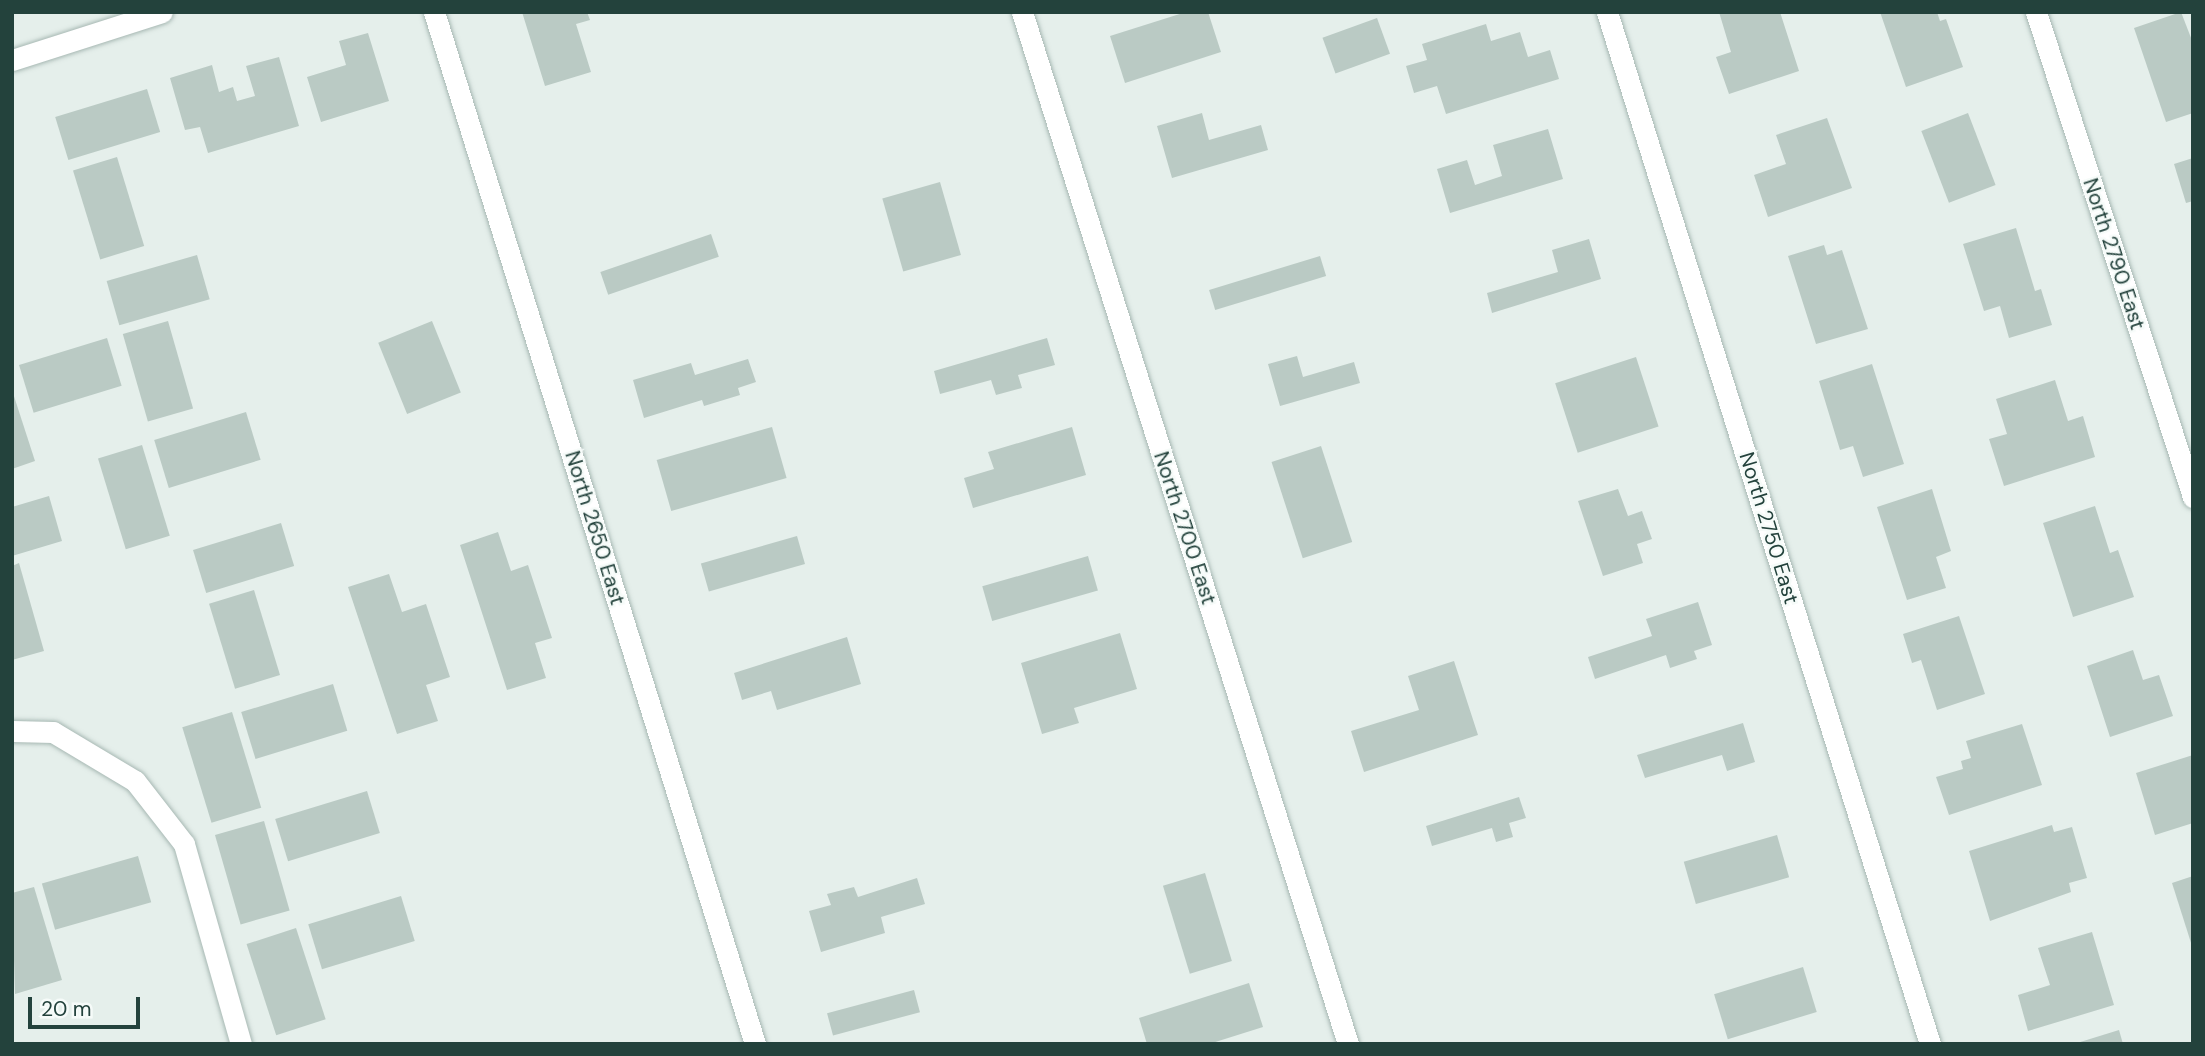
<!DOCTYPE html>
<style>
body{margin:0}
#map{position:relative;width:2205px;height:1056px;overflow:hidden;background:#e5efeb;font-family:"DM Sans",sans-serif}
div>[style]{position:absolute}
.building>*{inset:0;background:#bacac4;transform-origin:0 0}
.roads{filter:drop-shadow(0 0 2px #a7b8b3) drop-shadow(0 0 2px #a7b8b3)}
.minor>*{height:21px;margin:-10.5px;padding:0 10.5px;transform-origin:10.5px;border-radius:10.5px;background:#fff}
span{translate:-50% -50%;white-space:nowrap;text-align:center;line-height:1.15;-webkit-text-stroke:5px #f6fbf9;paint-order:stroke}
.street-label{font-size:21px;color:#23423c}
.frame{position:absolute;inset:0;border:14px solid #23423c;pointer-events:none}
.scale{position:absolute;left:28px;top:997px;width:112px;height:32px;box-sizing:border-box;border:4px solid #23423c;border-top:0;padding-left:9px;font-size:21px;line-height:24px;white-space:nowrap;color:#23423c;-webkit-text-stroke:5px #f6fbf9;paint-order:stroke}
</style>
<div id="map">
<div class="building">
<div style="clip-path:polygon(522px 12px,587px 12px,590px 20px,576px 24px,591px 72px,545px 86px)"></div>
<div style="clip-path:polygon(1186px 12px,1208px 12px,1221px 52px,1125px 83px,1110px 36px)"></div>
<div style="clip-path:polygon(1719px 12px,1780px 12px,1799px 71px,1729px 94px,1716px 57px,1731px 52px)"></div>
<div style="clip-path:polygon(1880px 12px,1937px 12px,1940px 21px,1946px 19px,1963px 67px,1906px 87px)"></div>
<div style="clip-path:polygon(2181px 12px,2193px 43px,2193px 113px,2166px 122px,2134px 28px)"></div>
<div style="left:1377px;top:18px;width:38px;height:58px;rotate:70deg"></div>
<div style="clip-path:polygon(1486px 24px,1491px 41px,1520px 32px,1528px 57px,1550px 50px,1559px 79px,1446px 114px,1437px 86px,1414px 93px,1406px 66px,1427px 60px,1422px 44px)"></div>
<div style="clip-path:polygon(368px 33px,389px 101px,321px 122px,307px 77px,346px 65px,339px 41px)"></div>
<div style="clip-path:polygon(279px 57px,299px 126px,208px 153px,200px 127px,185px 130px,170px 78px,212px 65px,219px 92px,233px 87px,237px 101px,255px 96px,246px 66px)"></div>
<div style="left:147px;top:89px;width:45px;height:96px;rotate:73deg"></div>
<div style="clip-path:polygon(1202px 113px,1209px 140px,1261px 125px,1268px 150px,1172px 178px,1157px 126px)"></div>
<div style="left:1968px;top:113px;width:77px;height:50px;rotate:69deg"></div>
<div style="clip-path:polygon(1827px 118px,1852px 188px,1768px 217px,1754px 175px,1786px 164px,1776px 135px)"></div>
<div style="clip-path:polygon(1548px 129px,1563px 179px,1450px 213px,1437px 169px,1467px 160px,1475px 185px,1502px 176px,1493px 145px)"></div>
<div style="left:117px;top:157px;width:93px;height:46px;rotate:73deg"></div>
<div style="clip-path:polygon(2193px 158px,2193px 201px,2186px 203px,2174px 164px)"></div>
<div style="left:940px;top:182px;width:76px;height:60px;rotate:74deg"></div>
<div style="clip-path:polygon(2016px 228px,2035px 291px,2041px 289px,2052px 325px,2009px 338px,2000px 306px,1984px 311px,1963px 244px)"></div>
<div style="left:711px;top:234px;width:24px;height:117px;rotate:71deg"></div>
<div style="clip-path:polygon(1589px 239px,1601px 279px,1492px 313px,1487px 293px,1558px 272px,1552px 250px)"></div>
<div style="clip-path:polygon(1824px 245px,1827px 255px,1842px 250px,1868px 329px,1816px 344px,1788px 256px)"></div>
<div style="left:197px;top:255px;width:46px;height:94px;rotate:74deg"></div>
<div style="left:1320px;top:256px;width:21px;height:116px;rotate:73deg"></div>
<div style="left:168px;top:321px;width:91px;height:47px;rotate:74deg"></div>
<div style="left:432px;top:321px;width:77px;height:58px;rotate:68deg"></div>
<div style="left:107px;top:338px;width:50px;height:92px;rotate:73deg"></div>
<div style="clip-path:polygon(1047px 338px,1055px 365px,1018px 375px,1022px 388px,996px 395px,991px 380px,940px 394px,934px 371px)"></div>
<div style="clip-path:polygon(1297px 356px,1303px 377px,1354px 362px,1360px 383px,1280px 406px,1268px 364px)"></div>
<div style="left:1636px;top:357px;width:73px;height:85px;rotate:72deg"></div>
<div style="clip-path:polygon(748px 359px,756px 382px,738px 388px,740px 395px,704px 406px,702px 400px,644px 418px,633px 380px,691px 363px,695px 375px)"></div>
<div style="clip-path:polygon(1872px 364px,1904px 464px,1863px 477px,1853px 446px,1840px 450px,1819px 381px)"></div>
<div style="clip-path:polygon(2055px 380px,2068px 421px,2083px 416px,2095px 457px,2004px 486px,1989px 439px,2007px 434px,1996px 399px)"></div>
<div style="clip-path:polygon(12px 390px,35px 461px,12px 469px)"></div>
<div style="left:246px;top:412px;width:50px;height:96px;rotate:73deg"></div>
<div style="left:772px;top:427px;width:53px;height:120px;rotate:74deg"></div>
<div style="clip-path:polygon(1072px 427px,1086px 475px,973px 508px,964px 478px,994px 469px,988px 452px)"></div>
<div style="left:142px;top:445px;width:95px;height:46px;rotate:73deg"></div>
<div style="left:1321px;top:446px;width:101px;height:52px;rotate:72deg"></div>
<div style="clip-path:polygon(1618px 489px,1628px 516px,1642px 511px,1652px 539px,1637px 544px,1643px 563px,1603px 576px,1578px 501px)"></div>
<div style="clip-path:polygon(1932px 489px,1951px 551px,1936px 557px,1946px 588px,1907px 600px,1877px 507px)"></div>
<div style="clip-path:polygon(49px 496px,62px 541px,12px 556px,12px 507px)"></div>
<div style="clip-path:polygon(2095px 506px,2110px 553px,2118px 550px,2134px 597px,2073px 617px,2043px 523px)"></div>
<div style="left:281px;top:523px;width:45px;height:92px;rotate:73deg"></div>
<div style="clip-path:polygon(498px 532px,511px 571px,528px 565px,552px 638px,535px 643px,546px 678px,507px 690px,460px 545px)"></div>
<div style="left:797px;top:536px;width:29px;height:100px;rotate:74deg"></div>
<div style="left:1088px;top:556px;width:36px;height:110px;rotate:74deg"></div>
<div style="clip-path:polygon(19px 563px,44px 651px,12px 660px,12px 566px)"></div>
<div style="clip-path:polygon(389px 574px,402px 612px,426px 604px,450px 677px,426px 685px,438px 721px,397px 734px,348px 587px)"></div>
<div style="left:254px;top:590px;width:89px;height:47px;rotate:73deg"></div>
<div style="clip-path:polygon(1698px 602px,1712px 645px,1694px 651px,1697px 659px,1670px 668px,1666px 655px,1595px 679px,1588px 657px,1652px 636px,1646px 619px)"></div>
<div style="clip-path:polygon(1959px 616px,1985px 694px,1937px 710px,1921px 660px,1912px 663px,1903px 634px)"></div>
<div style="clip-path:polygon(1120px 633px,1137px 689px,1074px 708px,1079px 723px,1042px 734px,1021px 663px)"></div>
<div style="clip-path:polygon(847px 637px,861px 684px,777px 710px,771px 691px,742px 700px,734px 673px)"></div>
<div style="clip-path:polygon(2133px 650px,2143px 680px,2159px 675px,2173px 716px,2110px 737px,2087px 666px)"></div>
<div style="clip-path:polygon(1454px 661px,1478px 735px,1364px 772px,1351px 731px,1419px 710px,1408px 676px)"></div>
<div style="left:333px;top:684px;width:49px;height:96px;rotate:73deg"></div>
<div style="left:232px;top:712px;width:100px;height:52px;rotate:73deg"></div>
<div style="clip-path:polygon(1743px 723px,1755px 762px,1727px 771px,1722px 755px,1645px 778px,1637px 755px)"></div>
<div style="clip-path:polygon(2022px 724px,2042px 785px,1949px 815px,1936px 777px,1963px 769px,1961px 761px,1971px 758px,1966px 741px)"></div>
<div style="clip-path:polygon(2193px 755px,2193px 823px,2155px 835px,2136px 773px)"></div>
<div style="left:367px;top:791px;width:44px;height:96px;rotate:73deg"></div>
<div style="clip-path:polygon(1519px 797px,1526px 818px,1509px 823px,1513px 837px,1496px 842px,1492px 828px,1432px 846px,1426px 826px)"></div>
<div style="left:264px;top:821px;width:93px;height:51px;rotate:74deg"></div>
<div style="clip-path:polygon(2052px 825px,2054px 832px,2072px 827px,2087px 878px,2069px 883px,2071px 892px,1990px 921px,1969px 851px)"></div>
<div style="left:1777px;top:835px;width:44px;height:97px;rotate:74deg"></div>
<div style="left:138px;top:856px;width:48px;height:100px;rotate:74deg"></div>
<div style="left:1205px;top:873px;width:92px;height:44px;rotate:73deg"></div>
<div style="clip-path:polygon(2193px 876px,2193px 946px,2192px 946px,2172px 883px)"></div>
<div style="clip-path:polygon(917px 878px,925px 904px,881px 917px,885px 933px,821px 952px,809px 911px,831px 905px,827px 894px,854px 887px,858px 897px)"></div>
<div style="clip-path:polygon(34px 887px,62px 980px,15px 994px,12px 893px)"></div>
<div style="left:401px;top:896px;width:47px;height:97px;rotate:73deg"></div>
<div style="left:296px;top:928px;width:96px;height:52px;rotate:72deg"></div>
<div style="clip-path:polygon(2092px 932px,2114px 1005px,2028px 1031px,2018px 995px,2050px 985px,2038px 948px)"></div>
<div style="left:1803px;top:967px;width:47px;height:93px;rotate:73deg"></div>
<div style="clip-path:polygon(1249px 983px,1263px 1027px,1209px 1044px,1147px 1044px,1139px 1018px)"></div>
<div style="left:914px;top:990px;width:23px;height:90px;rotate:75deg"></div>
<div style="clip-path:polygon(2119px 1030px,2123px 1044px,2078px 1044px,2077px 1043px)"></div>
</div>
<div class="roads">
<div class="minor">
<div style="left:434px;top:12px;width:1081px;rotate:72.72deg"></div>
<div style="left:1022px;top:12px;width:1082px;rotate:72.47deg"></div>
<div style="left:1607px;top:12px;width:1081px;rotate:72.62deg"></div>
<div style="left:2036px;top:12px;width:510px;rotate:72.06deg"></div>
<div style="left:12px;top:60px;width:157px;rotate:-17.7deg"></div>
<div style="left:12px;top:731px;width:41px;rotate:1.4deg"></div>
<div style="left:53px;top:732px;width:96px;rotate:30.9deg"></div>
<div style="left:135px;top:781px;width:80px;rotate:52.1deg"></div>
<div style="left:184px;top:844px;width:208px;rotate:74.1deg"></div>
</div>
</div>
<div class="street-label">
<span style="left:2114px;top:254px;rotate:72deg">North 2790 East</span>
<span style="left:595px;top:528px;rotate:73deg">North 2650 East</span>
<span style="left:1185px;top:528px;rotate:72deg">North 2700 East</span>
<span style="left:1769px;top:528px;rotate:73deg">North 2750 East</span>
</div>
<div class="frame"></div>
<div class="scale">20 m</div>
</div>
